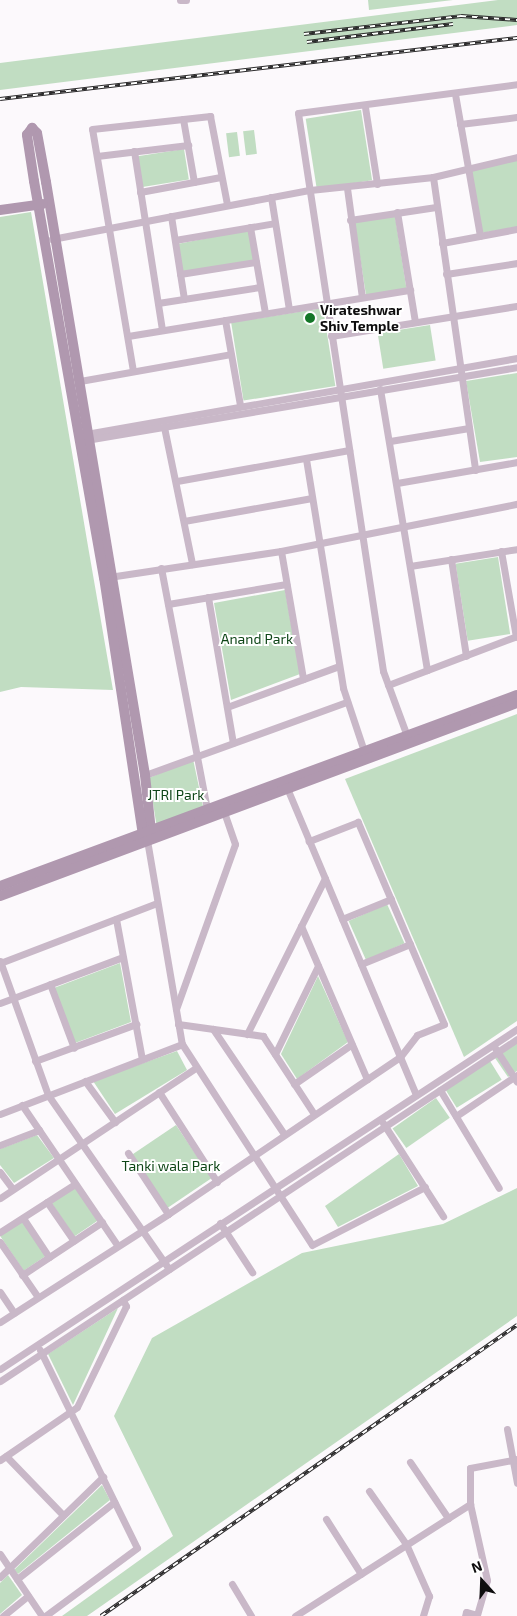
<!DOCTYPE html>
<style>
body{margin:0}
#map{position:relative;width:517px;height:1616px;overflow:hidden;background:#fcf9fc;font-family:"Exo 2",sans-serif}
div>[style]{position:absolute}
.green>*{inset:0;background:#c1ddc2;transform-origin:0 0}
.street>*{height:7px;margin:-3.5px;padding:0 3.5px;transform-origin:3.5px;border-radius:3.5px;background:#c9b8c8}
.secondary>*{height:10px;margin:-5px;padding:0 5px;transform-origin:5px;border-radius:5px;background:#b098af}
.rail>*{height:4px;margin-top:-2px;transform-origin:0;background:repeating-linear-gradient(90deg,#fff 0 5.5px,#2b2a2b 0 11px);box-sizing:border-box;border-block:1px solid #2b2a2b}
.dots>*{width:14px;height:14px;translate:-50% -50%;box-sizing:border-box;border:2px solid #fff;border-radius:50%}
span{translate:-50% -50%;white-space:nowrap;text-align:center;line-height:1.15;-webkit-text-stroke:4px #fff;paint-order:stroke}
.poi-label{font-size:14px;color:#0e0d0e;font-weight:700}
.left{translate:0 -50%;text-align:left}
.park-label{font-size:14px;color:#0f4618}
.north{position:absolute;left:457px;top:1556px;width:50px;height:50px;-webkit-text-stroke:4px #fff;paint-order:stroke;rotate:340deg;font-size:14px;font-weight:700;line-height:20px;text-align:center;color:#0e0d0e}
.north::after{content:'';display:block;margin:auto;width:18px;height:22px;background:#0e0d0e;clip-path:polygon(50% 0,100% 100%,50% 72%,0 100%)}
</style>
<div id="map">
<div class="green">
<div style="clip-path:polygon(368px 0,453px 0,369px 10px)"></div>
<div style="clip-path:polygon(498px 0,517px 0,517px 25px,0 90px,0 63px)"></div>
<div style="left:361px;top:110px;width:71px;height:56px;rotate:81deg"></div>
<div style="left:254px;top:130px;width:24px;height:11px;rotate:83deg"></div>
<div style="left:237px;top:132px;width:24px;height:11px;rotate:83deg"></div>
<div style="left:184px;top:149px;width:31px;height:47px;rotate:81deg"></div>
<div style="clip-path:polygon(517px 160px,517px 227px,481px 233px,471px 168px)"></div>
<div style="clip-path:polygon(31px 212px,89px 552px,113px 690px,21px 687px,0 692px,0 217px)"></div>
<div style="left:395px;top:216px;width:74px;height:41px;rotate:81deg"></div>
<div style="left:249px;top:230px;width:32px;height:73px;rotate:79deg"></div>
<div style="left:323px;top:308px;width:79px;height:93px;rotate:81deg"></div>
<div style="left:430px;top:325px;width:36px;height:53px;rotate:81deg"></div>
<div style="clip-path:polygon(517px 373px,517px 457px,480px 462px,466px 381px)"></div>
<div style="left:498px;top:557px;width:78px;height:43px;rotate:81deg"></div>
<div style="clip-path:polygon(285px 590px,300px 674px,231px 700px,214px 603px)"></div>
<div style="clip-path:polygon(517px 714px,517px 1021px,464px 1057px,345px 779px)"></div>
<div style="clip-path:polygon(193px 759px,204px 811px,157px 828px,149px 778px)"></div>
<div style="left:387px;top:904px;width:43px;height:42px;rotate:66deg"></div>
<div style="clip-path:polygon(120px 963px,131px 1022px,75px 1043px,54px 988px)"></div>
<div style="clip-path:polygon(318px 976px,348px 1042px,297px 1079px,281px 1054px)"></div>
<div style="clip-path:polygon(517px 1043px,517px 1071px,508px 1077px,495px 1058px)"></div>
<div style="clip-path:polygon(177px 1051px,187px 1070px,115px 1114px,93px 1081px)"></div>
<div style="left:490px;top:1061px;width:22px;height:53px;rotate:58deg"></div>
<div style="left:436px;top:1098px;width:24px;height:53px;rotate:55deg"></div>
<div style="left:176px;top:1125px;width:64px;height:54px;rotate:56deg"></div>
<div style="clip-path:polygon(37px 1135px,54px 1158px,14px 1183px,0 1165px,0 1149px)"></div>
<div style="clip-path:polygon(399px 1154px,418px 1186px,338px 1227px,325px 1206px)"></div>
<div style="left:74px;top:1186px;width:42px;height:28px;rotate:56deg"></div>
<div style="clip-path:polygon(517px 1188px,517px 1316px,87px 1616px,62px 1616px,173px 1536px,114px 1416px,152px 1338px,302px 1253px,443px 1224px)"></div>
<div style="left:22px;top:1220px;width:43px;height:27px;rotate:56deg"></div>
<div style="clip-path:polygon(118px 1308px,73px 1405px,48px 1354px)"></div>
<div style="clip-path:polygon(102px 1485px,110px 1500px,18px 1574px,14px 1570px)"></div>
<div style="clip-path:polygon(8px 1575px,22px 1595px,0 1614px,0 1583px)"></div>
</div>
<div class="street">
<div style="left:180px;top:0;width:6px"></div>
<div style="left:455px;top:94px;width:144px;rotate:80deg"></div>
<div style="left:365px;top:107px;width:78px;rotate:81.1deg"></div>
<div style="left:183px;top:119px;width:64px;rotate:80.1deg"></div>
<div style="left:460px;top:124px;width:57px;rotate:-7deg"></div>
<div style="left:134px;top:151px;width:181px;rotate:81.1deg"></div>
<div style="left:97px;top:156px;width:92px;rotate:-6.9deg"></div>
<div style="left:433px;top:177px;width:296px;rotate:81.8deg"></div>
<div style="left:347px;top:188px;width:110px;rotate:82.2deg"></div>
<div style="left:140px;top:192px;width:82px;rotate:-10.5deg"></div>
<div style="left:271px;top:197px;width:113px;rotate:80.9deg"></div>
<div style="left:397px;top:212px;width:111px;rotate:80.7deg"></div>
<div style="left:171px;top:216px;width:84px;rotate:81.1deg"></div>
<div style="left:350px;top:220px;width:87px;rotate:-8.6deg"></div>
<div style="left:250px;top:227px;width:87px;rotate:80.1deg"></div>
<div style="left:52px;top:239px;width:263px;rotate:-10.8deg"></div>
<div style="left:310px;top:190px;width:124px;rotate:-6deg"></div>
<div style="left:433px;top:177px;width:86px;rotate:-13.4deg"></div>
<div style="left:175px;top:240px;width:101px;rotate:-9.6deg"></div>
<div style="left:442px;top:243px;width:76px;rotate:-10.6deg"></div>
<div style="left:180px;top:274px;width:77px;rotate:-9deg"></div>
<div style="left:446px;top:274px;width:72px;rotate:-8.8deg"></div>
<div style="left:158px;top:303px;width:103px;rotate:-8.9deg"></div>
<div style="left:225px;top:320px;width:86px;rotate:80deg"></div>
<div style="left:128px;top:336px;width:286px;rotate:-9.3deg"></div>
<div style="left:331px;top:336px;width:188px;rotate:-9.2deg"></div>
<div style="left:133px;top:371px;width:245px;rotate:-99.6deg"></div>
<div style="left:92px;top:129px;width:119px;rotate:-6.3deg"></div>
<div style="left:210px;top:116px;width:90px;rotate:79.1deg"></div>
<div style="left:80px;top:381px;width:153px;rotate:-10.1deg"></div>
<div style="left:380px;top:389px;width:285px;rotate:80.5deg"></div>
<div style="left:164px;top:427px;width:140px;rotate:78.4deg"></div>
<div style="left:86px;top:434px;width:438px;rotate:-10deg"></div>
<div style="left:86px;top:440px;width:437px;rotate:-9.6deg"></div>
<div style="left:390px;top:441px;width:80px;rotate:-9.3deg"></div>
<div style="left:306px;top:459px;width:232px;rotate:80.8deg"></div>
<div style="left:343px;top:688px;width:66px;rotate:71.6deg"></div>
<div style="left:177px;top:481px;width:175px;rotate:-10.2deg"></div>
<div style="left:397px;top:483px;width:122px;rotate:-9.9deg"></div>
<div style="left:184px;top:521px;width:130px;rotate:-10.2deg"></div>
<div style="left:281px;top:551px;width:130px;rotate:80.2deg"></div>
<div style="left:501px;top:551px;width:87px;rotate:80.1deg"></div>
<div style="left:451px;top:559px;width:98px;rotate:81.2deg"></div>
<div style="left:410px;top:566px;width:108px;rotate:-9deg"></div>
<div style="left:161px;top:568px;width:245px;rotate:79.2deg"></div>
<div style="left:109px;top:577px;width:174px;rotate:-8.6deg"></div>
<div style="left:281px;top:551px;width:241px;rotate:-11.3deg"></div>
<div style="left:208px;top:597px;width:148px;rotate:80.3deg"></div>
<div style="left:168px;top:604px;width:120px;rotate:-9.6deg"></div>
<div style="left:388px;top:685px;width:138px;rotate:-20.8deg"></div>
<div style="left:227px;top:707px;width:119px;rotate:-20.1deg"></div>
<div style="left:407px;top:736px;width:69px;rotate:-110.3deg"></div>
<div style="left:383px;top:671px;width:564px;rotate:-98.66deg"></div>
<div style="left:298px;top:113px;width:221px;rotate:-7.5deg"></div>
<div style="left:145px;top:775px;width:215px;rotate:-19.9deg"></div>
<div style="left:287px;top:788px;width:333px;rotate:67.2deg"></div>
<div style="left:147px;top:840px;width:207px;rotate:80.3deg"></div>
<div style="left:182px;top:1044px;width:239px;rotate:57.1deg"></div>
<div style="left:312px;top:1245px;width:127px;rotate:-27.2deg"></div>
<div style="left:116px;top:919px;width:142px;rotate:79.5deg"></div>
<div style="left:342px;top:919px;width:53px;rotate:-22.2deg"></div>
<div style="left:301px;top:926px;width:167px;rotate:66.7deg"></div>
<div style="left:0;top:961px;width:142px;rotate:70.3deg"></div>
<div style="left:48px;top:1095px;width:212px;rotate:55.2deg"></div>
<div style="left:0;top:963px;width:168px;rotate:-20.9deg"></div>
<div style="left:361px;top:964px;width:53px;rotate:-22.2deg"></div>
<div style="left:50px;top:984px;width:68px;rotate:69.4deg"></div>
<div style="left:0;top:1003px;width:131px;rotate:-20.5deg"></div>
<div style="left:176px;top:1009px;width:175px;rotate:-70.3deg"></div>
<div style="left:235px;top:844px;width:34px;rotate:-109deg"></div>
<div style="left:178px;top:1024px;width:86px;rotate:8deg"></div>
<div style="left:263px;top:1036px;width:93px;rotate:56.8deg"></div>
<div style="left:213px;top:1029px;width:127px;rotate:55.9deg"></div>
<div style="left:247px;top:1034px;width:174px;rotate:-63.4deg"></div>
<div style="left:495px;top:1048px;width:40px;rotate:57.1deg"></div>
<div style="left:275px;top:1054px;width:98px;rotate:-64deg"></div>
<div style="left:35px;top:1061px;width:108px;rotate:-20.1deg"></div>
<div style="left:85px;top:1081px;width:51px;rotate:53.8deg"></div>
<div style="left:294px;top:1084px;width:70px;rotate:-34.6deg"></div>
<div style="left:440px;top:1090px;width:114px;rotate:59deg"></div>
<div style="left:159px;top:1092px;width:107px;rotate:57.2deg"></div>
<div style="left:22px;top:1105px;width:169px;rotate:55.8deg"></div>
<div style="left:0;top:1114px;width:195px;rotate:-21deg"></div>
<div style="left:456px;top:1116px;width:73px;rotate:-33.9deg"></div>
<div style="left:383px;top:1123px;width:111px;rotate:57.2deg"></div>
<div style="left:0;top:1145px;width:42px;rotate:-21deg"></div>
<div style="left:128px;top:1153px;width:73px;rotate:56.7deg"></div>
<div style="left:0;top:1172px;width:21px;rotate:53deg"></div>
<div style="left:0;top:1198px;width:235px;rotate:-33.6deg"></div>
<div style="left:47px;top:1202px;width:47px;rotate:55.3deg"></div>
<div style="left:23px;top:1218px;width:47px;rotate:56.3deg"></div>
<div style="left:220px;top:1223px;width:59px;rotate:56.9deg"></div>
<div style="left:0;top:1232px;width:89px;rotate:-32.6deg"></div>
<div style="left:0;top:1242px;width:67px;rotate:55.4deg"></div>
<div style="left:22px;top:1275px;width:96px;rotate:-33.5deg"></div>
<div style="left:0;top:1292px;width:25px;rotate:56deg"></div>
<div style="left:0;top:1322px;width:200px;rotate:-32.7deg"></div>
<div style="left:168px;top:1214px;width:280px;rotate:-34.1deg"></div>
<div style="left:400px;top:1057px;width:28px;rotate:-52deg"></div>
<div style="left:417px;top:1035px;width:29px;rotate:-22deg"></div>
<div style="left:444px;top:1024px;width:220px;rotate:-113.1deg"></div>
<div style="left:358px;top:822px;width:53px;rotate:158.8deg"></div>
<div style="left:40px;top:1350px;width:220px;rotate:63.9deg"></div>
<div style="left:137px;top:1548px;width:114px;rotate:143.5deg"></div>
<div style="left:0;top:1369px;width:619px;rotate:-33.33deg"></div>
<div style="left:0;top:1381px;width:620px;rotate:-33.48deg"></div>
<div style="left:507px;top:1429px;width:55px;rotate:79.5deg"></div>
<div style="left:6px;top:1456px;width:82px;rotate:46deg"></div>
<div style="left:0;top:1460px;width:93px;rotate:-34.5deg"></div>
<div style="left:77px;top:1407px;width:112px;rotate:-64.1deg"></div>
<div style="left:126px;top:1306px;width:7px;rotate:-117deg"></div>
<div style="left:410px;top:1462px;width:68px;rotate:55.8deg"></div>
<div style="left:369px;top:1491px;width:65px;rotate:55.1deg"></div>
<div style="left:406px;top:1544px;width:57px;rotate:66.1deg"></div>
<div style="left:429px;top:1596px;width:21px;rotate:107deg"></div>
<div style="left:326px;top:1519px;width:65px;rotate:57.5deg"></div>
<div style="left:0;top:1554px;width:75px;rotate:55.9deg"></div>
<div style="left:0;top:1577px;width:144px;rotate:-44.2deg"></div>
<div style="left:17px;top:1579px;width:124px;rotate:-38.4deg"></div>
<div style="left:232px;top:1584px;width:37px;rotate:59deg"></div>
<div style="left:3px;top:1616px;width:32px;rotate:-39deg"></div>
<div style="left:295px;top:1616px;width:208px;rotate:-32.6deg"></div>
<div style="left:465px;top:1616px;width:4px;rotate:-76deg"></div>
<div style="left:466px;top:1612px;width:11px;rotate:15deg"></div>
<div style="left:477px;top:1615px;width:36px;rotate:-74deg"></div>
<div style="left:487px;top:1580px;width:78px;rotate:-102.6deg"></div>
<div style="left:470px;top:1504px;width:36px;rotate:-90deg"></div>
<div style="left:470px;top:1468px;width:48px;rotate:-10.8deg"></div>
</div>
<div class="secondary">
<div style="left:32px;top:128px;width:7px;rotate:45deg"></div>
<div style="left:37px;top:133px;width:50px;rotate:79.6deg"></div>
<div style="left:46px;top:182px;width:601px;rotate:80.52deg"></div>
<div style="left:145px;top:775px;width:56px;rotate:83.9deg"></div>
<div style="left:151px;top:831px;width:10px;rotate:114deg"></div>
<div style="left:147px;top:840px;width:6px;rotate:-129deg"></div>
<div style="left:143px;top:835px;width:260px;rotate:-98.6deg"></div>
<div style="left:104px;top:578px;width:403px;rotate:-100deg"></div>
<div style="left:34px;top:181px;width:47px;rotate:-98.7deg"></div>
<div style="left:27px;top:135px;width:9px;rotate:-54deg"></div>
<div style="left:0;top:210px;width:43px;rotate:-7.9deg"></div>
<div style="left:0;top:886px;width:551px;rotate:-20.28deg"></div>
<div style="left:0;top:896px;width:552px;rotate:-20.47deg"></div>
</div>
<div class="rail">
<div style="left:304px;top:34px;width:158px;rotate:-6.5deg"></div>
<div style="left:461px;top:16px;width:56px;rotate:4.1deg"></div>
<div style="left:307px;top:42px;width:147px;rotate:-7deg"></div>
<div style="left:0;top:99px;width:521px;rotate:-6.73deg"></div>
<div style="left:101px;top:1616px;width:508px;rotate:-34.97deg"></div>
</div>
<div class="dots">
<div style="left:310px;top:318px;background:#137627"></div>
</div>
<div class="poi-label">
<span class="left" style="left:320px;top:318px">Virateshwar<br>Shiv Temple</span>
</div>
<div class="park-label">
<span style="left:257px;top:639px">Anand Park</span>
<span style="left:176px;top:795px">JTRI Park</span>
<span style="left:171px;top:1166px">Tanki wala Park</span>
</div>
<div class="north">N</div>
</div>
